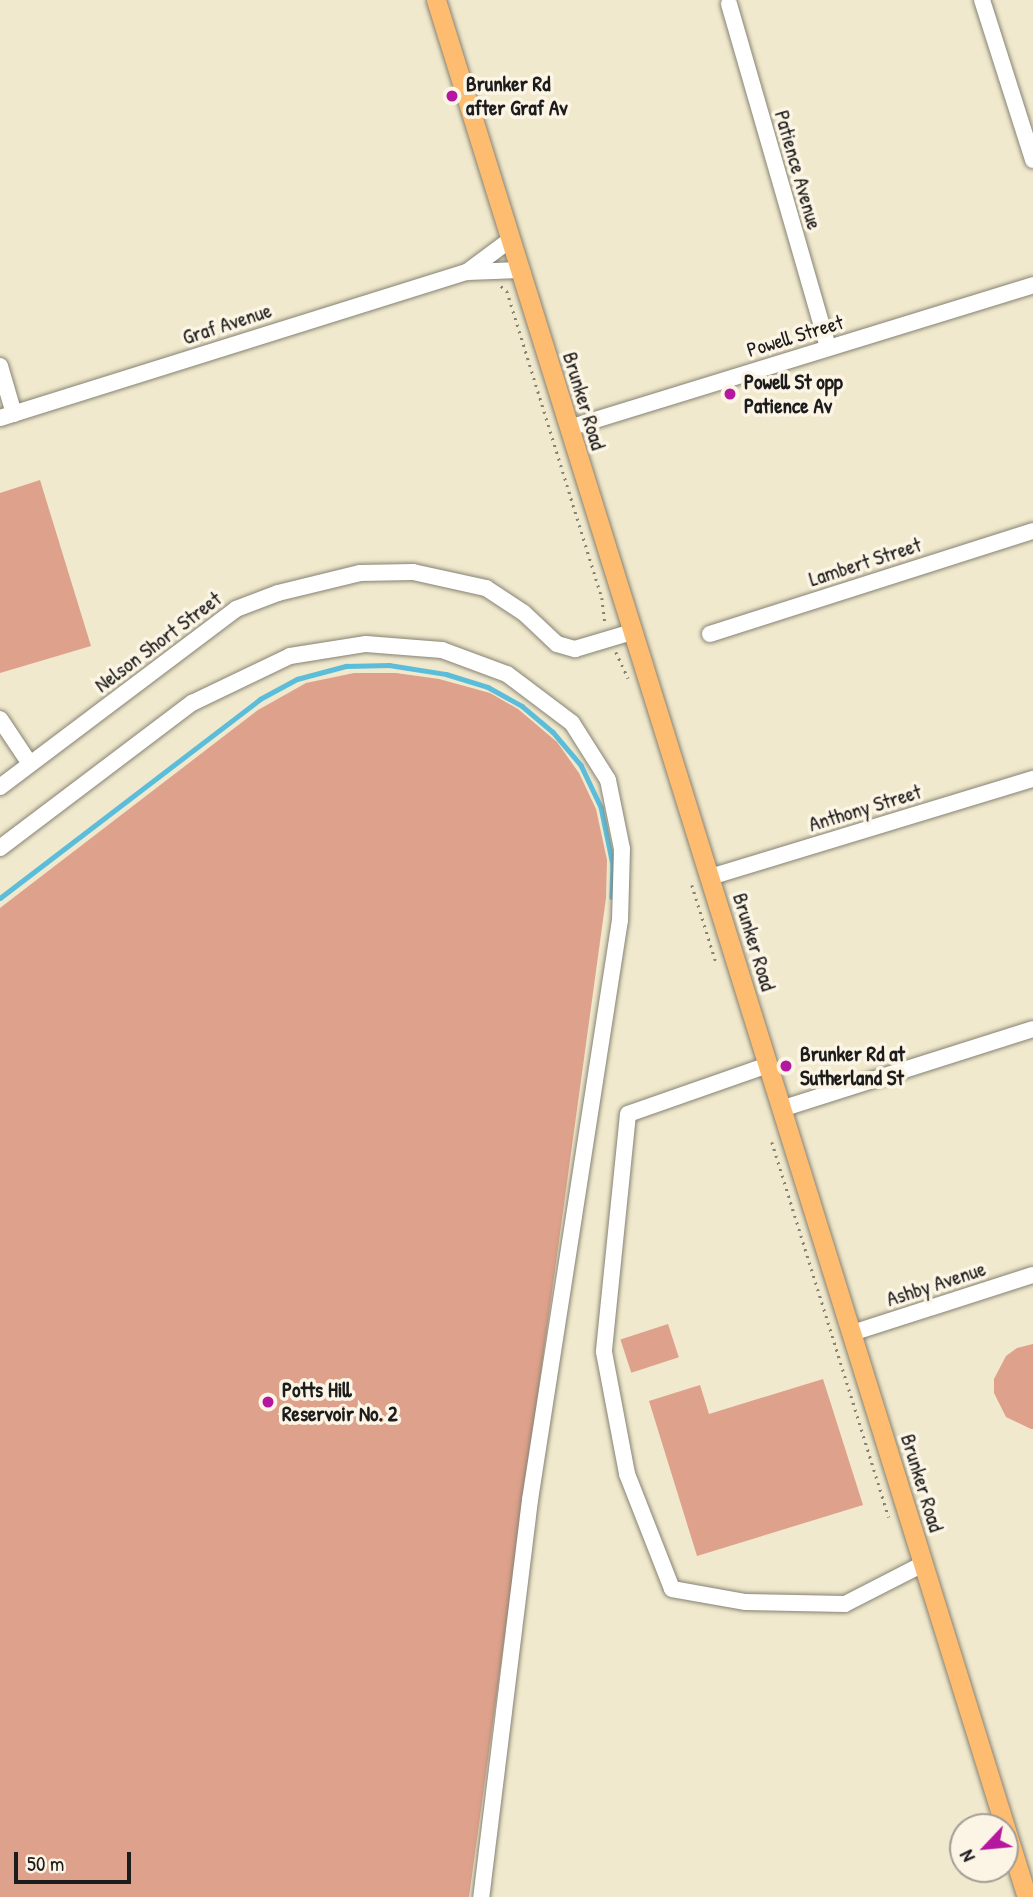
<!DOCTYPE html>
<style>
body{margin:0}
#map{position:relative;width:1033px;height:1897px;overflow:hidden;background:#f0e9cd;font-family:"Patrick Hand",sans-serif}
div>[style]{position:absolute}
.stream>*{height:4.5px;margin:-2.25px;padding:0 2.25px;transform-origin:2.25px;border-radius:2.25px;background:#5cbdda}
.building>*{inset:0;background:#dea18b;transform-origin:0 0}
.path>*{height:2.5px;margin-top:-1.25px;transform-origin:0;background:repeating-linear-gradient(90deg,#868274 0 2px,transparent 0 7px)}
.roads{filter:drop-shadow(0 0 2px #868274) drop-shadow(0 0 2px #868274)}
.minor>*{height:16px;margin:-8px;padding:0 8px;transform-origin:8px;border-radius:8px;background:#fff}
.major>*{height:19px;margin:-9.5px;padding:0 9.5px;transform-origin:9.5px;border-radius:9.5px;background:#fdbc6f}
.dots>*{width:19px;height:19px;translate:-50% -50%;box-sizing:border-box;border:4px solid #fcf5e5;border-radius:50%}
span{translate:-50% -50%;white-space:nowrap;text-align:center;line-height:1.15;-webkit-text-stroke:7px #fcf5e5;paint-order:stroke}
.poi-label{font-size:21px;color:#1c1c1c;font-weight:700}
.left{translate:0 -50%;text-align:left}
.street-label{font-size:21px;color:#1c1c1c}
.north{position:absolute;left:949px;top:1813px;width:70px;height:70px;box-sizing:border-box;background:#fcf5e5;border:2px solid #a29e95;border-radius:50%;rotate:244deg;font-size:19px;font-weight:700;line-height:28px;text-align:center;color:#1c1c1c}
.north::after{content:'';display:block;margin:auto;width:24px;height:32px;background:#b5179e;clip-path:polygon(50% 0,100% 100%,50% 72%,0 100%)}
.scale{position:absolute;left:14px;top:1852px;width:117px;height:32px;box-sizing:border-box;border:4px solid #1c1c1c;border-top:0;padding-left:9px;font-size:21px;line-height:24px;white-space:nowrap;color:#1c1c1c;-webkit-text-stroke:5px #fcf5e5;paint-order:stroke}
</style>
<div id="map">
<div class="stream">
<div style="left:0;top:898px;width:327px;rotate:-37.4deg"></div>
<div style="left:260px;top:699px;width:42px;rotate:-28.4deg"></div>
<div style="left:297px;top:679px;width:51px;rotate:-14.9deg"></div>
<div style="left:346px;top:666px;width:43px;rotate:-1.3deg"></div>
<div style="left:389px;top:665px;width:58px;rotate:9deg"></div>
<div style="left:446px;top:674px;width:44px;rotate:17.2deg"></div>
<div style="left:488px;top:687px;width:39px;rotate:29deg"></div>
<div style="left:522px;top:706px;width:40px;rotate:40deg"></div>
<div style="left:553px;top:732px;width:43px;rotate:49.7deg"></div>
<div style="left:581px;top:765px;width:47px;rotate:64.5deg"></div>
<div style="left:601px;top:807px;width:59px;rotate:78.3deg"></div>
<div style="left:613px;top:865px;width:32px;rotate:92deg"></div>
</div>
<div class="building">
<div style="clip-path:polygon(40px 480px,91px 646px,0 673px,0 493px)"></div>
<div style="clip-path:polygon(354px 673px,396px 673px,439px 679px,490px 693px,518px 709px,557px 742px,579px 773px,596px 809px,607px 860px,606px 898px,469px 1897px,0 1897px,0 908px,258px 710px,306px 683px)"></div>
<div style="left:668px;top:1324px;width:35px;height:50px;rotate:72deg"></div>
<div style="clip-path:polygon(1033px 1344px,1033px 1429px,1031px 1429px,1006px 1417px,994px 1393px,994px 1379px,1006px 1356px,1017px 1348px)"></div>
<div style="clip-path:polygon(823px 1379px,863px 1505px,697px 1556px,649px 1401px,700px 1385px,709px 1414px)"></div>
</div>
<div class="path">
<div style="left:501px;top:286px;width:8px;rotate:40deg"></div>
<div style="left:507px;top:291px;width:321px;rotate:72.8deg"></div>
<div style="left:602px;top:598px;width:25px;rotate:83deg"></div>
<div style="left:616px;top:652px;width:29px;rotate:65deg"></div>
<div style="left:692px;top:885px;width:81px;rotate:72.7deg"></div>
<div style="left:772px;top:1142px;width:393px;rotate:72.7deg"></div>
</div>
<div class="roads">
<div class="minor">
<div style="left:982px;top:0;width:168px;rotate:72.3deg"></div>
<div style="left:729px;top:4px;width:357px;rotate:73.9deg"></div>
<div style="left:467px;top:272px;width:54px;rotate:-36.7deg"></div>
<div style="left:0;top:366px;width:50px;rotate:73.7deg"></div>
<div style="left:0;top:418px;width:489px;rotate:-17.4deg"></div>
<div style="left:467px;top:272px;width:53px;rotate:-2.2deg"></div>
<div style="left:569px;top:428px;width:486px;rotate:-17.1deg"></div>
<div style="left:710px;top:634px;width:339px;rotate:-17.7deg"></div>
<div style="left:0;top:719px;width:54px;rotate:56.3deg"></div>
<div style="left:0;top:787px;width:296px;rotate:-37deg"></div>
<div style="left:236px;top:609px;width:45px;rotate:-20.9deg"></div>
<div style="left:278px;top:593px;width:84px;rotate:-13.7deg"></div>
<div style="left:360px;top:573px;width:53px;rotate:-1.1deg"></div>
<div style="left:413px;top:572px;width:75px;rotate:12.4deg"></div>
<div style="left:486px;top:588px;width:45px;rotate:33.3deg"></div>
<div style="left:524px;top:613px;width:45px;rotate:43.2deg"></div>
<div style="left:557px;top:644px;width:19px;rotate:16deg"></div>
<div style="left:575px;top:649px;width:59px;rotate:-16.6deg"></div>
<div style="left:0;top:848px;width:241px;rotate:-37.1deg"></div>
<div style="left:192px;top:703px;width:109px;rotate:-25.6deg"></div>
<div style="left:290px;top:656px;width:77px;rotate:-9deg"></div>
<div style="left:366px;top:644px;width:76px;rotate:4.5deg"></div>
<div style="left:442px;top:650px;width:69px;rotate:20.3deg"></div>
<div style="left:507px;top:674px;width:81px;rotate:37deg"></div>
<div style="left:572px;top:723px;width:67px;rotate:57.7deg"></div>
<div style="left:608px;top:780px;width:70px;rotate:78.5deg"></div>
<div style="left:622px;top:849px;width:71px;rotate:91.6deg"></div>
<div style="left:620px;top:920px;width:587px;rotate:98.82deg"></div>
<div style="left:530px;top:1500px;width:400px;rotate:97deg"></div>
<div style="left:710px;top:877px;width:338px;rotate:-16.9deg"></div>
<div style="left:768px;top:1065px;width:148px;rotate:160.7deg"></div>
<div style="left:628px;top:1114px;width:239px;rotate:95.8deg"></div>
<div style="left:604px;top:1352px;width:124px;rotate:79.3deg"></div>
<div style="left:627px;top:1474px;width:123px;rotate:68.6deg"></div>
<div style="left:672px;top:1589px;width:75px;rotate:10deg"></div>
<div style="left:746px;top:1602px;width:99px;rotate:1.2deg"></div>
<div style="left:845px;top:1604px;width:88px;rotate:-27.1deg"></div>
<div style="left:781px;top:1109px;width:264px;rotate:-17.6deg"></div>
<div style="left:852px;top:1333px;width:190px;rotate:-17.8deg"></div>
</div>
<div class="major">
<div style="left:436px;top:0;width:1987px;rotate:72.7deg"></div>
</div>
</div>
<div class="dots">
<div style="left:452px;top:96px;background:#b5179e"></div>
<div style="left:730px;top:394px;background:#b5179e"></div>
<div style="left:786px;top:1066px;background:#b5179e"></div>
<div style="left:268px;top:1402px;background:#b5179e"></div>
</div>
<div class="poi-label">
<span class="left" style="left:466px;top:96px">Brunker Rd<br>after Graf Av</span>
<span class="left" style="left:744px;top:394px">Powell St opp<br>Patience Av</span>
<span class="left" style="left:800px;top:1066px">Brunker Rd at<br>Sutherland St</span>
<span class="left" style="left:282px;top:1402px">Potts Hill<br>Reservoir No. 2</span>
</div>
<div class="street-label">
<span style="left:798px;top:170px;rotate:74deg">Patience Avenue</span>
<span style="left:227px;top:324px;rotate:-18deg">Graf Avenue</span>
<span style="left:795px;top:336px;rotate:-17deg">Powell Street</span>
<span style="left:584px;top:401px;rotate:73deg">Brunker Road</span>
<span style="left:865px;top:562px;rotate:-18deg">Lambert Street</span>
<span style="left:158px;top:642px;rotate:-37deg">Nelson Short Street</span>
<span style="left:865px;top:808px;rotate:-17deg">Anthony Street</span>
<span style="left:754px;top:942px;rotate:73deg">Brunker Road</span>
<span style="left:936px;top:1284px;rotate:-18deg">Ashby Avenue</span>
<span style="left:922px;top:1483px;rotate:73deg">Brunker Road</span>
</div>
<div class="north">N</div>
<div class="scale">50 m</div>
</div>
